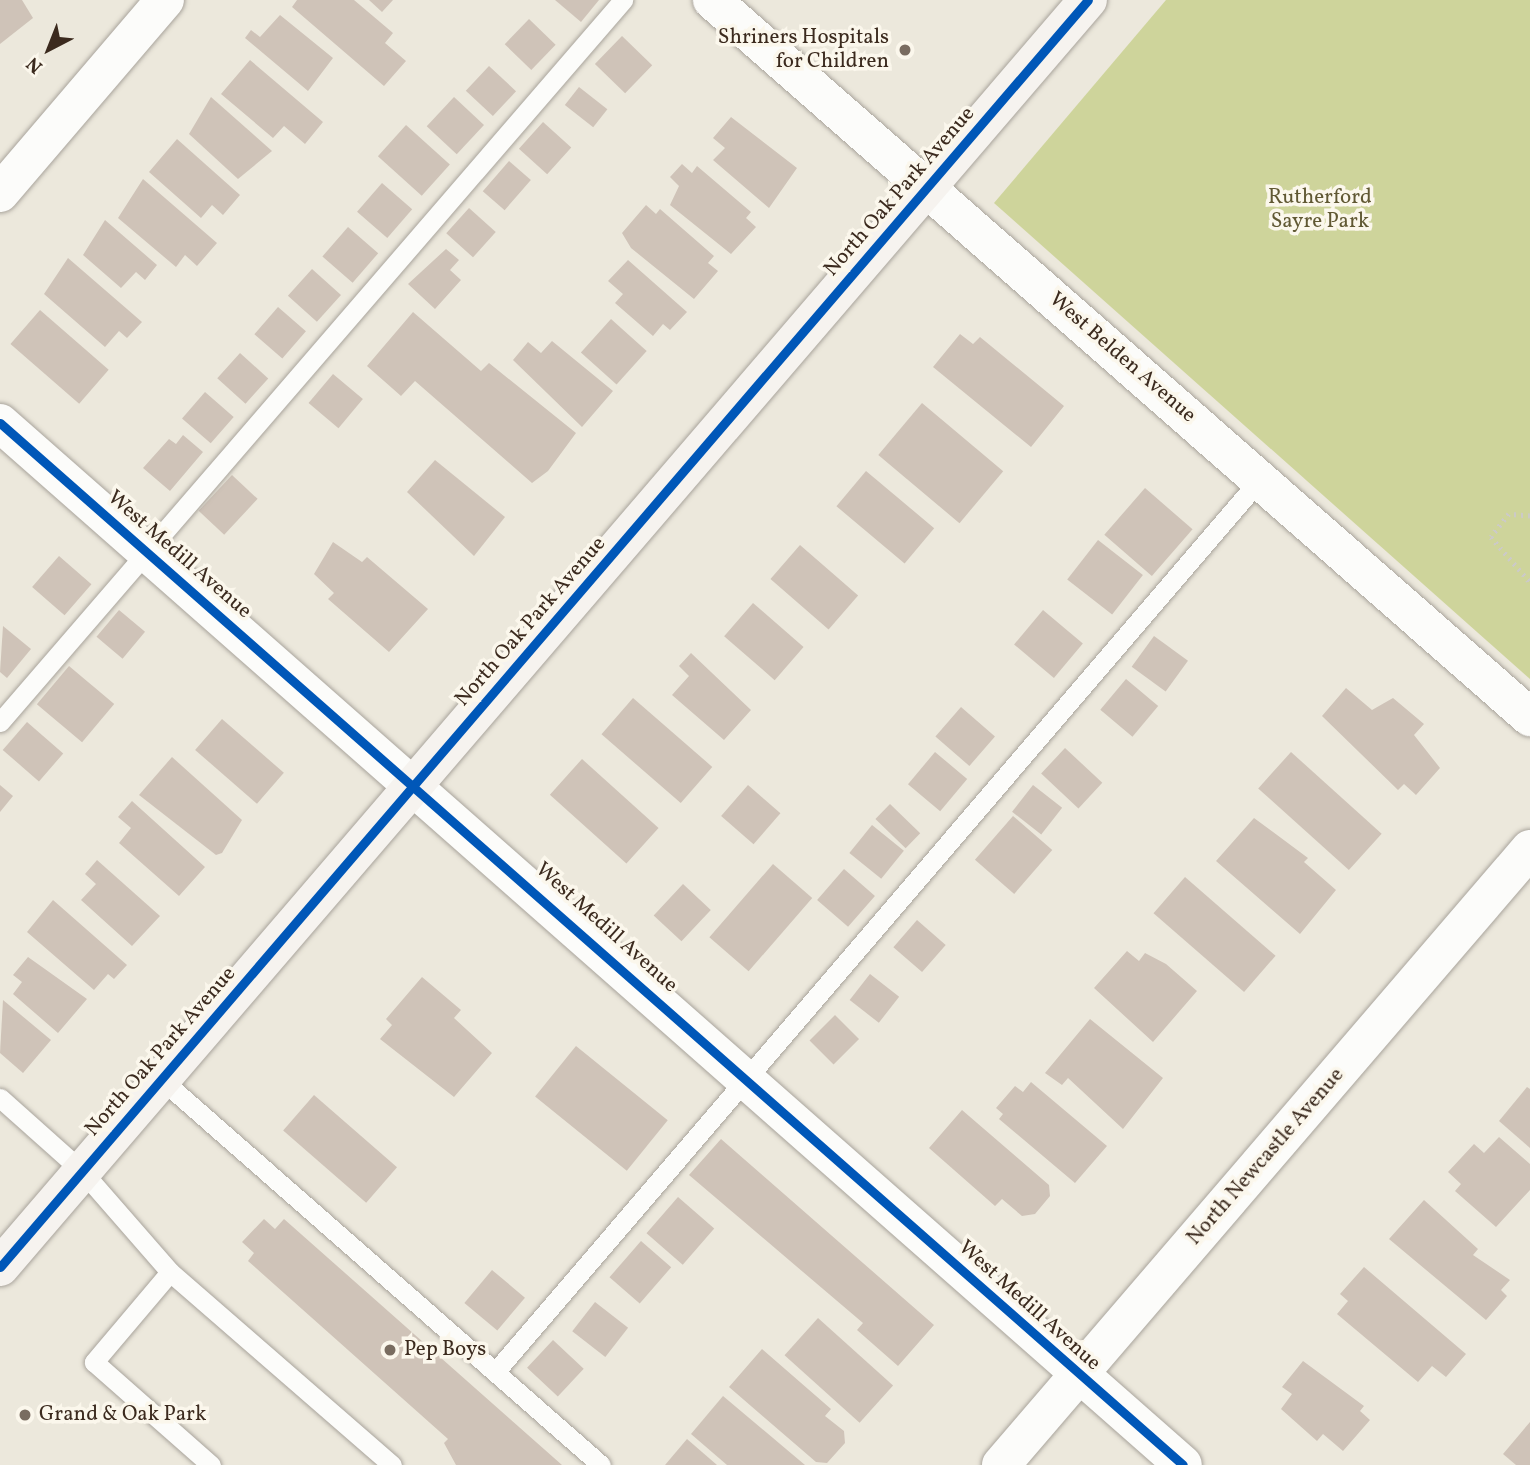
<!DOCTYPE html>
<style>
body{margin:0}
#map{position:relative;width:1530px;height:1465px;overflow:hidden;background:#ece8dc;font-family:Vollkorn,serif}
div>[style]{position:absolute}
.green>*{inset:0;background:#ced49b}
.building>*{inset:0;background:#cfc3b8;transform-origin:0 0}
.path>*{height:4.5px;margin-top:-2.25px;transform-origin:0;background:repeating-linear-gradient(90deg,#cccac7 0 2px,transparent 0 7px)}
.roads{filter:drop-shadow(0 0 2px #a9a49c) drop-shadow(0 0 2px #a9a49c)}
.lane>*{height:19px;margin:-9.5px;padding:0 9.5px;transform-origin:9.5px;border-radius:9.5px;background:#fcfcfa}
.street>*{height:38px;margin:-19px;padding:0 19px;transform-origin:19px;border-radius:19px;background:#fcfcfa}
.secondary>*{height:38px;margin:-19px;padding:0 19px;transform-origin:19px;border-radius:19px;background:#f6f3ef}
.cycleway>*{height:9px;margin:-4.5px;padding:0 4.5px;transform-origin:4.5px;border-radius:4.5px;background:#0057b8}
.dots>*{width:19px;height:19px;translate:-50% -50%;box-sizing:border-box;border:4px solid #fbf7ec;border-radius:50%}
span{translate:-50% -50%;white-space:nowrap;text-align:center;line-height:1.15;-webkit-text-stroke:7px #fbf7ec;paint-order:stroke}
.poi-label{font-size:21px;color:#3b2a1e}
.right{translate:-100% -50%;text-align:right}
.left{translate:0 -50%;text-align:left}
.street-label{font-size:21px;color:#3b2a1e}
.park-label{font-size:21px;color:#605833}
.north{position:absolute;left:14px;top:14px;width:70px;height:70px;-webkit-text-stroke:5px #fbf7ec;paint-order:stroke;rotate:222deg;font-size:19px;font-weight:700;line-height:28px;text-align:center;color:#3b2a1e}
.north::after{content:'';display:block;margin:auto;width:24px;height:32px;background:#3b2a1e;clip-path:polygon(50% 0,100% 100%,50% 72%,0 100%)}
</style>
<div id="map">
<div class="green">
<div style="clip-path:polygon(1166px 0,1530px 0,1530px 679px,994px 203px)"></div>
</div>
<div class="building">
<div style="clip-path:polygon(0 0,22px 0,33px 18px,0 44px)"></div>
<div style="clip-path:polygon(297px 0,354px 0,393px 33px,385px 43px,406px 61px,384px 86px,292px 7px)"></div>
<div style="clip-path:polygon(369px 0,393px 0,382px 12px)"></div>
<div style="clip-path:polygon(555px 0,599px 0,581px 22px)"></div>
<div style="clip-path:polygon(280px 15px,333px 58px,308px 91px,245px 38px,251px 30px,260px 37px)"></div>
<div style="left:529px;top:19px;width:37px;height:35px;rotate:44deg"></div>
<div style="left:622px;top:36px;width:42px;height:39px;rotate:44deg"></div>
<div style="clip-path:polygon(250px 60px,323px 122px,305px 144px,284px 126px,273px 138px,221px 94px)"></div>
<div style="left:489px;top:66px;width:37px;height:34px;rotate:43deg"></div>
<div style="left:579px;top:87px;width:36px;height:23px;rotate:38deg"></div>
<div style="clip-path:polygon(211px 97px,272px 151px,238px 179px,189px 134px)"></div>
<div style="left:454px;top:97px;width:41px;height:40px;rotate:43deg"></div>
<div style="clip-path:polygon(731px 117px,797px 168px,769px 208px,713px 160px,725px 148px,713px 138px)"></div>
<div style="left:543px;top:122px;width:38px;height:36px;rotate:42deg"></div>
<div style="left:406px;top:125px;width:59px;height:42px;rotate:42deg"></div>
<div style="clip-path:polygon(177px 139px,240px 195px,223px 215px,212px 205px,201px 218px,149px 172px)"></div>
<div style="left:509px;top:161px;width:29px;height:40px;rotate:41deg"></div>
<div style="clip-path:polygon(682px 164px,692px 173px,697px 166px,751px 212px,746px 218px,756px 227px,731px 254px,670px 205px,679px 186px,670px 177px)"></div>
<div style="clip-path:polygon(143px 179px,217px 243px,197px 266px,185px 255px,176px 267px,118px 218px)"></div>
<div style="left:382px;top:183px;width:40px;height:38px;rotate:41deg"></div>
<div style="clip-path:polygon(646px 205px,656px 214px,660px 209px,714px 256px,708px 263px,718px 271px,694px 299px,631px 248px,622px 233px)"></div>
<div style="left:469px;top:208px;width:36px;height:34px;rotate:42deg"></div>
<div style="clip-path:polygon(105px 220px,157px 265px,145px 280px,136px 272px,121px 288px,83px 255px)"></div>
<div style="left:348px;top:227px;width:40px;height:39px;rotate:41deg"></div>
<div style="clip-path:polygon(446px 249px,459px 260px,450px 270px,461px 280px,435px 309px,408px 284px)"></div>
<div style="clip-path:polygon(68px 258px,142px 322px,127px 338px,119px 331px,105px 347px,44px 294px)"></div>
<div style="clip-path:polygon(628px 260px,687px 312px,670px 330px,663px 324px,653px 336px,615px 303px,623px 294px,608px 281px)"></div>
<div style="left:312px;top:269px;width:39px;height:36px;rotate:42deg"></div>
<div style="left:278px;top:307px;width:37px;height:36px;rotate:41deg"></div>
<div style="left:40px;top:310px;width:91px;height:45px;rotate:41deg"></div>
<div style="clip-path:polygon(413px 312px,481px 371px,489px 363px,576px 433px,548px 471px,532px 483px,415px 381px,401px 396px,367px 366px)"></div>
<div style="left:611px;top:319px;width:48px;height:45px;rotate:42deg"></div>
<div style="clip-path:polygon(960px 334px,973px 344px,980px 337px,1064px 406px,1031px 447px,933px 367px)"></div>
<div style="clip-path:polygon(552px 341px,613px 391px,582px 427px,513px 360px,528px 342px,541px 353px)"></div>
<div style="left:240px;top:353px;width:38px;height:34px;rotate:42deg"></div>
<div style="left:333px;top:374px;width:39px;height:38px;rotate:40deg"></div>
<div style="left:205px;top:392px;width:38px;height:35px;rotate:41deg"></div>
<div style="left:922px;top:403px;width:106px;height:68px;rotate:40deg"></div>
<div style="clip-path:polygon(183px 435px,203px 452px,170px 491px,143px 468px,169px 439px,176px 444px)"></div>
<div style="clip-path:polygon(435px 460px,505px 517px,474px 556px,407px 492px)"></div>
<div style="left:866px;top:471px;width:89px;height:46px;rotate:40deg"></div>
<div style="left:232px;top:475px;width:35px;height:49px;rotate:43deg"></div>
<div style="left:1145px;top:488px;width:63px;height:62px;rotate:41deg"></div>
<div style="left:1098px;top:540px;width:57px;height:50px;rotate:38deg"></div>
<div style="clip-path:polygon(333px 542px,362px 562px,367px 557px,428px 609px,389px 652px,328px 599px,334px 593px,314px 574px)"></div>
<div style="left:800px;top:545px;width:77px;height:45px;rotate:41deg"></div>
<div style="left:59px;top:556px;width:43px;height:41px;rotate:41deg"></div>
<div style="left:753px;top:603px;width:67px;height:44px;rotate:41deg"></div>
<div style="left:119px;top:610px;width:34px;height:35px;rotate:40deg"></div>
<div style="left:1043px;top:610px;width:52px;height:45px;rotate:40deg"></div>
<div style="clip-path:polygon(3px 626px,31px 649px,7px 678px,0 672px)"></div>
<div style="left:1154px;top:636px;width:42px;height:38px;rotate:36deg"></div>
<div style="clip-path:polygon(691px 653px,751px 710px,724px 740px,672px 695px,689px 676px,679px 666px)"></div>
<div style="left:69px;top:666px;width:59px;height:50px;rotate:40deg"></div>
<div style="left:1126px;top:679px;width:42px;height:40px;rotate:40deg"></div>
<div style="clip-path:polygon(1346px 688px,1372px 710px,1393px 698px,1424px 724px,1414px 735px,1440px 768px,1416px 795px,1404px 784px,1398px 790px,1322px 716px)"></div>
<div style="left:633px;top:698px;width:105px;height:48px;rotate:41deg"></div>
<div style="left:961px;top:707px;width:45px;height:39px;rotate:41deg"></div>
<div style="left:222px;top:719px;width:82px;height:41px;rotate:41deg"></div>
<div style="left:27px;top:722px;width:48px;height:37px;rotate:41deg"></div>
<div style="left:1065px;top:748px;width:51px;height:35px;rotate:43deg"></div>
<div style="left:935px;top:752px;width:42px;height:42px;rotate:40deg"></div>
<div style="left:1291px;top:752px;width:122px;height:49px;rotate:42deg"></div>
<div style="clip-path:polygon(172px 757px,242px 820px,222px 853px,216px 855px,139px 795px)"></div>
<div style="left:582px;top:759px;width:103px;height:48px;rotate:42deg"></div>
<div style="clip-path:polygon(0 785px,13px 796px,0 812px)"></div>
<div style="left:748px;top:785px;width:43px;height:41px;rotate:41deg"></div>
<div style="left:1033px;top:785px;width:37px;height:34px;rotate:38deg"></div>
<div style="clip-path:polygon(132px 801px,205px 867px,179px 896px,119px 843px,131px 828px,118px 817px)"></div>
<div style="left:890px;top:804px;width:42px;height:21px;rotate:44deg"></div>
<div style="left:1013px;top:816px;width:52px;height:58px;rotate:41deg"></div>
<div style="clip-path:polygon(1254px 818px,1308px 858px,1304px 862px,1336px 890px,1300px 934px,1216px 861px)"></div>
<div style="left:872px;top:825px;width:41px;height:36px;rotate:39deg"></div>
<div style="clip-path:polygon(97px 860px,160px 916px,132px 946px,81px 900px,96px 884px,85px 874px)"></div>
<div style="left:773px;top:864px;width:52px;height:97px;rotate:41deg"></div>
<div style="left:844px;top:869px;width:41px;height:41px;rotate:41deg"></div>
<div style="left:1185px;top:877px;width:120px;height:48px;rotate:41deg"></div>
<div style="left:683px;top:884px;width:38px;height:43px;rotate:43deg"></div>
<div style="clip-path:polygon(53px 900px,127px 965px,114px 979px,108px 974px,94px 990px,27px 932px)"></div>
<div style="left:917px;top:920px;width:38px;height:36px;rotate:41deg"></div>
<div style="clip-path:polygon(1127px 951px,1139px 961px,1145px 953px,1166px 964px,1197px 991px,1153px 1042px,1094px 988px)"></div>
<div style="clip-path:polygon(28px 957px,87px 999px,58px 1033px,13px 994px,22px 982px,13px 975px)"></div>
<div style="left:870px;top:974px;width:37px;height:33px;rotate:38deg"></div>
<div style="clip-path:polygon(422px 977px,461px 1010px,454px 1018px,492px 1053px,454px 1097px,380px 1039px,392px 1025px,386px 1019px)"></div>
<div style="clip-path:polygon(3px 1000px,51px 1040px,23px 1073px,0 1053px)"></div>
<div style="left:835px;top:1015px;width:34px;height:36px;rotate:45deg"></div>
<div style="clip-path:polygon(1090px 1019px,1163px 1078px,1123px 1129px,1068px 1078px,1062px 1085px,1045px 1073px)"></div>
<div style="left:576px;top:1046px;width:118px;height:65px;rotate:39deg"></div>
<div style="clip-path:polygon(1031px 1082px,1107px 1146px,1075px 1183px,999px 1119px,1003px 1114px,996px 1108px,1015px 1086px,1023px 1092px)"></div>
<div style="clip-path:polygon(1527px 1087px,1530px 1089px,1530px 1148px,1499px 1121px)"></div>
<div style="left:314px;top:1095px;width:110px;height:47px;rotate:41deg"></div>
<div style="clip-path:polygon(962px 1110px,1049px 1185px,1050px 1196px,1035px 1214px,1022px 1216px,1002px 1199px,995px 1206px,929px 1148px)"></div>
<div style="clip-path:polygon(1499px 1137px,1530px 1164px,1530px 1190px,1496px 1227px,1455px 1191px,1461px 1184px,1448px 1172px,1474px 1144px,1484px 1153px)"></div>
<div style="clip-path:polygon(721px 1139px,934px 1325px,898px 1366px,857px 1330px,863px 1323px,689px 1175px)"></div>
<div style="left:678px;top:1197px;width:48px;height:48px;rotate:41deg"></div>
<div style="clip-path:polygon(1424px 1200px,1478px 1249px,1473px 1255px,1510px 1280px,1501px 1290px,1507px 1296px,1486px 1320px,1389px 1239px)"></div>
<div style="clip-path:polygon(264px 1219px,275px 1229px,284px 1219px,562px 1465px,456px 1465px,444px 1443px,448px 1439px,248px 1261px,254px 1253px,242px 1242px)"></div>
<div style="left:641px;top:1241px;width:40px;height:48px;rotate:41deg"></div>
<div style="clip-path:polygon(1364px 1267px,1466px 1354px,1446px 1377px,1432px 1366px,1418px 1382px,1337px 1314px,1348px 1301px,1340px 1294px)"></div>
<div style="left:492px;top:1270px;width:43px;height:43px;rotate:40deg"></div>
<div style="left:595px;top:1302px;width:42px;height:37px;rotate:38deg"></div>
<div style="left:818px;top:1318px;width:101px;height:50px;rotate:42deg"></div>
<div style="left:553px;top:1340px;width:42px;height:38px;rotate:43deg"></div>
<div style="clip-path:polygon(762px 1349px,831px 1409px,825px 1416px,844px 1431px,845px 1443px,827px 1463px,816px 1462px,729px 1387px)"></div>
<div style="clip-path:polygon(1303px 1361px,1364px 1406px,1360px 1411px,1370px 1420px,1343px 1451px,1323px 1434px,1317px 1441px,1281px 1409px,1292px 1394px,1282px 1387px)"></div>
<div style="clip-path:polygon(723px 1396px,805px 1465px,727px 1465px,691px 1434px)"></div>
<div style="clip-path:polygon(1530px 1422px,1530px 1465px,1516px 1465px,1503px 1454px)"></div>
<div style="clip-path:polygon(687px 1439px,717px 1465px,665px 1465px)"></div>
</div>
<div class="path">
<div style="left:1530px;top:516px;width:21px;rotate:-175deg"></div>
<div style="left:1509px;top:514px;width:29px;rotate:128deg"></div>
<div style="left:1491px;top:537px;width:60px;rotate:49.1deg"></div>
</div>
<div class="roads">
<div class="lane">
<div style="left:0;top:722px;width:954px;rotate:-49.21deg"></div>
<div style="left:161px;top:1079px;width:585px;rotate:41.26deg"></div>
<div style="left:0;top:1098px;width:110px;rotate:41.7deg"></div>
<div style="left:82px;top:1171px;width:134px;rotate:48.9deg"></div>
<div style="left:170px;top:1272px;width:118px;rotate:130.2deg"></div>
<div style="left:94px;top:1362px;width:156px;rotate:41.4deg"></div>
<div style="left:170px;top:1272px;width:294px;rotate:41deg"></div>
<div style="left:495px;top:1372px;width:1177px;rotate:-49.41deg"></div>
</div>
<div class="street">
<div style="left:712px;top:0;width:1088px;rotate:41.24deg"></div>
<div style="left:0;top:193px;width:254px;rotate:-49.5deg"></div>
<div style="left:0;top:423px;width:1576px;rotate:41.37deg"></div>
<div style="left:1001px;top:1465px;width:812px;rotate:-49.35deg"></div>
</div>
<div class="secondary">
<div style="left:0;top:1267px;width:1670px;rotate:-49.35deg"></div>
</div>
</div>
<div class="cycleway">
<div style="left:0;top:423px;width:1576px;rotate:41.37deg"></div>
<div style="left:0;top:1267px;width:1670px;rotate:-49.35deg"></div>
</div>
<div class="dots">
<div style="left:905px;top:50px;background:#796c60"></div>
<div style="left:390px;top:1350px;background:#796c60"></div>
<div style="left:25px;top:1415px;background:#796c60"></div>
</div>
<div class="poi-label">
<span class="right" style="left:889px;top:50px">Shriners Hospitals<br>for Children</span>
<span class="left" style="left:404px;top:1350px">Pep Boys</span>
<span class="left" style="left:39px;top:1415px">Grand &amp; Oak Park</span>
</div>
<div class="street-label">
<span style="left:900px;top:192px;rotate:-49deg">North Oak Park Avenue</span>
<span style="left:1122px;top:358px;rotate:41deg">West Belden Avenue</span>
<span style="left:179px;top:555px;rotate:41deg">West Medill Avenue</span>
<span style="left:531px;top:622px;rotate:-49deg">North Oak Park Avenue</span>
<span style="left:606px;top:928px;rotate:42deg">West Medill Avenue</span>
<span style="left:161px;top:1052px;rotate:-49deg">North Oak Park Avenue</span>
<span style="left:1266px;top:1157px;rotate:-49deg">North Newcastle Avenue</span>
<span style="left:1029px;top:1306px;rotate:42deg">West Medill Avenue</span>
</div>
<div class="park-label">
<span style="left:1320px;top:210px">Rutherford<br>Sayre Park</span>
</div>
<div class="north">N</div>
</div>
